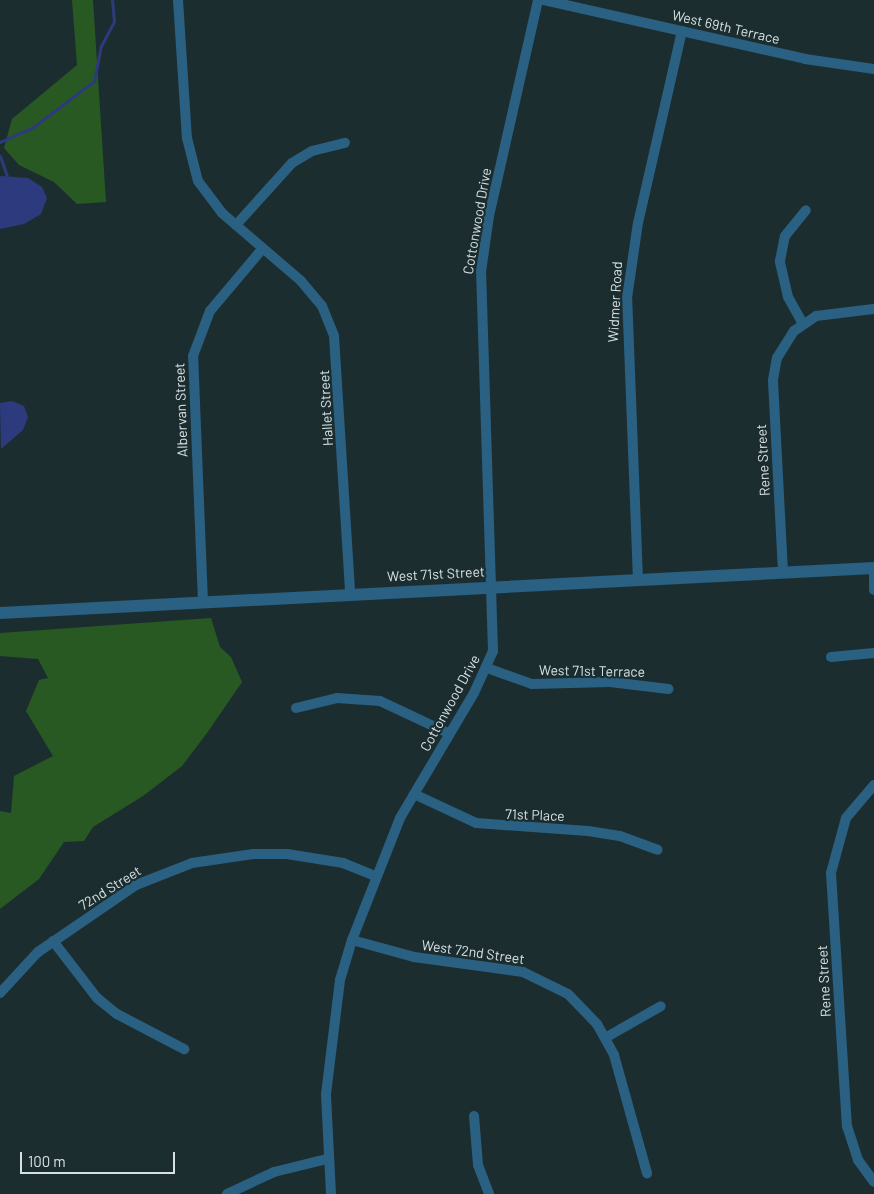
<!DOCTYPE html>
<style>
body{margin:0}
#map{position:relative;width:874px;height:1194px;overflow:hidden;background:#1c2d30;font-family:Barlow,sans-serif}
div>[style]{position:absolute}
.green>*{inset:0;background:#285923}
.water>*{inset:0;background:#2d3a7e}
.stream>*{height:3px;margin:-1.5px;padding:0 1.5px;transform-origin:1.5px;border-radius:1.5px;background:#2d3a7e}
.minor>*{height:10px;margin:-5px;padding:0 5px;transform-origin:5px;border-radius:5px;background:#2a6082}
.tertiary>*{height:12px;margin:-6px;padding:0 6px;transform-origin:6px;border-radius:6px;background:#2a6082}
span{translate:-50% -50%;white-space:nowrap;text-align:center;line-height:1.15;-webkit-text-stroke:4.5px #1c2d30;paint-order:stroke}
.street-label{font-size:14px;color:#d7e1e3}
.scale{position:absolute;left:20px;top:1152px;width:155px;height:22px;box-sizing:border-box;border:2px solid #d7e1e3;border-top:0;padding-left:6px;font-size:15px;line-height:18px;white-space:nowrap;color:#d7e1e3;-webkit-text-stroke:4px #1c2d30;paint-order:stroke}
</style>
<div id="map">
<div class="green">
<div style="clip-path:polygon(72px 0,93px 0,106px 202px,77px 204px,54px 182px,19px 165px,4px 148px,12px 119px,77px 65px)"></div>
<div style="clip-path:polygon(211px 618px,220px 647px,231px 657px,242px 682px,207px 733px,182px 766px,143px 796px,93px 827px,84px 841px,64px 842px,39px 879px,0 909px,0 811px,11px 813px,14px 776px,53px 756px,26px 711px,39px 680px,48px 678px,38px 659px,0 656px,0 633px)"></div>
</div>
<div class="water">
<div style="clip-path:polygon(0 176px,28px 178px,42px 187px,47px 198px,41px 214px,24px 224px,0 229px)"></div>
<div style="clip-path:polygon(12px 401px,24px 406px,28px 417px,23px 430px,1px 449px,0 403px)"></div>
</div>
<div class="stream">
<div style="left:0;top:142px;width:35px;rotate:-24deg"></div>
<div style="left:32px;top:128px;width:78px;rotate:-37.2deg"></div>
<div style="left:94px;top:81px;width:36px;rotate:-79deg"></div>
<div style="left:101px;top:46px;width:27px;rotate:-62deg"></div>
<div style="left:114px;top:22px;width:22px;rotate:-95deg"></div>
<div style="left:0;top:156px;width:21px;rotate:71deg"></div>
</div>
<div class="minor">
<div style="left:178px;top:0;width:138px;rotate:86.3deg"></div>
<div style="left:187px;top:138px;width:44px;rotate:75.7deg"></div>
<div style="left:198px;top:181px;width:40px;rotate:53deg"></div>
<div style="left:222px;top:213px;width:104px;rotate:40.7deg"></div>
<div style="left:301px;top:281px;width:33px;rotate:50deg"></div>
<div style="left:322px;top:306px;width:32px;rotate:68deg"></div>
<div style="left:334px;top:336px;width:257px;rotate:86.4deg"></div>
<div style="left:544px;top:0;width:268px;rotate:12.7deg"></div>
<div style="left:805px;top:59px;width:70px;rotate:8.2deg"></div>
<div style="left:236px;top:225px;width:84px;rotate:-47.9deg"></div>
<div style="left:292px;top:163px;width:23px;rotate:-31deg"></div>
<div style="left:312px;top:151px;width:34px;rotate:-14deg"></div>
<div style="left:803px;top:324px;width:31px;rotate:-119deg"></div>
<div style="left:788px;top:297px;width:37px;rotate:-103deg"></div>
<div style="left:780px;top:261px;width:25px;rotate:-79deg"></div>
<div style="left:785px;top:236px;width:33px;rotate:-51deg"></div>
<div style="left:874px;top:568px;width:22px;rotate:90deg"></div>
<div style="left:783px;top:572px;width:192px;rotate:-93deg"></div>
<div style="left:773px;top:380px;width:22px;rotate:-80deg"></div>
<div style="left:777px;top:358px;width:32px;rotate:-58deg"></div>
<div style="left:794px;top:331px;width:27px;rotate:-34deg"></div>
<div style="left:816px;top:316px;width:58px;rotate:-6.9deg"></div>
<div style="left:638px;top:580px;width:282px;rotate:-92.2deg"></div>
<div style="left:627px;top:298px;width:76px;rotate:-81.7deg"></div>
<div style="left:638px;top:223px;width:197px;rotate:-77.1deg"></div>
<div style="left:203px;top:602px;width:246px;rotate:-92.3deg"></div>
<div style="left:193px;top:356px;width:48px;rotate:-69.3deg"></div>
<div style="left:210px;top:311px;width:82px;rotate:-49.9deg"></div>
<div style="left:831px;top:657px;width:43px;rotate:-5.3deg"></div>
<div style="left:487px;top:668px;width:48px;rotate:19.6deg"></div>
<div style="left:532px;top:684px;width:78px;rotate:-1.5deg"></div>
<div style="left:610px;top:682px;width:59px;rotate:6.8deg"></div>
<div style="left:296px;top:708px;width:42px;rotate:-13.7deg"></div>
<div style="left:337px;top:698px;width:43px;rotate:4deg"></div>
<div style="left:380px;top:701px;width:77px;rotate:25.2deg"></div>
<div style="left:874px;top:785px;width:43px;rotate:130.3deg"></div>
<div style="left:846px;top:818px;width:57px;rotate:105.3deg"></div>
<div style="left:831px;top:873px;width:254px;rotate:86.4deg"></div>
<div style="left:847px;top:1126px;width:36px;rotate:72deg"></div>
<div style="left:858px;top:1160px;width:27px;rotate:54deg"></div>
<div style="left:414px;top:794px;width:68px;rotate:25.1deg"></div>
<div style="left:476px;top:823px;width:112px;rotate:4.1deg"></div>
<div style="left:588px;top:831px;width:32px;rotate:9deg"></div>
<div style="left:620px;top:836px;width:40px;rotate:20.2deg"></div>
<div style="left:352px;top:940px;width:64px;rotate:15.3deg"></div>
<div style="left:414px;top:957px;width:110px;rotate:7.8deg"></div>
<div style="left:523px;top:972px;width:50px;rotate:26.1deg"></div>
<div style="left:568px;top:994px;width:42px;rotate:46deg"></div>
<div style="left:597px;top:1024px;width:35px;rotate:61deg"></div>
<div style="left:614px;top:1055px;width:123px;rotate:74.4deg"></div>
<div style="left:53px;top:941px;width:72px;rotate:52.3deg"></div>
<div style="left:97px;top:998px;width:26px;rotate:39deg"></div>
<div style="left:117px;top:1014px;width:76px;rotate:27.6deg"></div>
<div style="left:0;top:993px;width:56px;rotate:-47.2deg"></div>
<div style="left:38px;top:952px;width:119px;rotate:-34.4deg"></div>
<div style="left:136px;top:885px;width:60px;rotate:-21.4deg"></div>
<div style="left:192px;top:863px;width:62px;rotate:-8.4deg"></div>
<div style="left:253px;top:854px;width:34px"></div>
<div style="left:287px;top:854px;width:57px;rotate:9.1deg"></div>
<div style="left:343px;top:863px;width:35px;rotate:22deg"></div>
<div style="left:605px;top:1038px;width:64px;rotate:-29.7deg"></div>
<div style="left:474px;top:1116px;width:49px;rotate:85.3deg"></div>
<div style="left:478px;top:1165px;width:31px;rotate:69deg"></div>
<div style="left:227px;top:1194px;width:52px;rotate:-25.1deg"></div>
<div style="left:274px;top:1172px;width:55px;rotate:-13.8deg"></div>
<div style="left:331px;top:1194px;width:100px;rotate:-92.9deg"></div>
<div style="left:326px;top:1094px;width:115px;rotate:-83deg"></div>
<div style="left:340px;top:980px;width:42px;rotate:-73.3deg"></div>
<div style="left:352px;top:940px;width:131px;rotate:-68.5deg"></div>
<div style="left:400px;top:818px;width:145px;rotate:-59.4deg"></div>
<div style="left:474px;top:693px;width:46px;rotate:-65.7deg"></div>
<div style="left:493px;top:651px;width:379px;rotate:-91.8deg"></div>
<div style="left:481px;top:272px;width:57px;rotate:-81.9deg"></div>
<div style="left:489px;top:216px;width:221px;rotate:-77.2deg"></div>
</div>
<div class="tertiary">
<div style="left:0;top:613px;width:875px;rotate:-2.95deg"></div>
</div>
<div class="street-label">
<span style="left:726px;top:27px;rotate:13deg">West 69th Terrace</span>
<span style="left:477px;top:221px;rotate:-80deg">Cottonwood Drive</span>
<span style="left:615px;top:302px;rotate:-87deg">Widmer Road</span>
<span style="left:326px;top:408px;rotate:-93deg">Hallet Street</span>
<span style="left:181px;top:410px;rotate:-92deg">Albervan Street</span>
<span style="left:763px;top:460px;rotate:-93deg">Rene Street</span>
<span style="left:436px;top:574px;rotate:-3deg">West 71st Street</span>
<span style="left:592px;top:671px;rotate:1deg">West 71st Terrace</span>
<span style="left:450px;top:703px;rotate:-61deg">Cottonwood Drive</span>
<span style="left:535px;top:815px;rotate:2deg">71st Place</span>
<span style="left:110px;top:888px;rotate:-32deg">72nd Street</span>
<span style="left:473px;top:952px;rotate:8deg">West 72nd Street</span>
<span style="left:824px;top:981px;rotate:-93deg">Rene Street</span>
</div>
<div class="scale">100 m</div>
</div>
